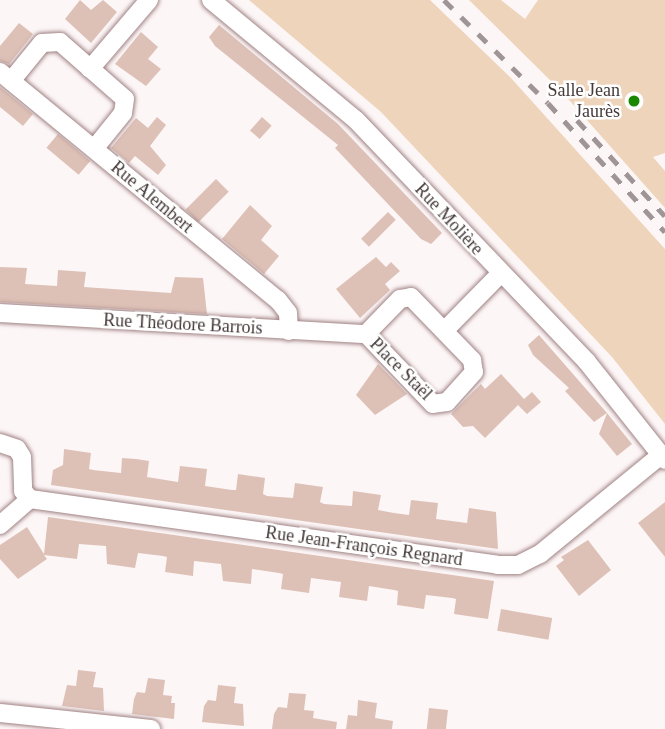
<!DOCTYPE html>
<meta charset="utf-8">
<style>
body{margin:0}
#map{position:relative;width:665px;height:729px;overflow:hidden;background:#fdf6f7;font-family:"Times New Roman",serif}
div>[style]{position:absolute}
.green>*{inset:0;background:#eed4bb}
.building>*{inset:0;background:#dec1b6;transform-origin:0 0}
.roads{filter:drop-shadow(0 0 2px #a08283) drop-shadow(0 0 2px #a08283)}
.minor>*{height:18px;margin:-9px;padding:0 9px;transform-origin:9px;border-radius:9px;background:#fff}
.rail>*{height:5px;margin-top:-2.5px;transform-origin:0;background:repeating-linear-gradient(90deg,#9f9596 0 12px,transparent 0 24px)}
.dots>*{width:19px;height:19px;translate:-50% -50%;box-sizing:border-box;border:4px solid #fff;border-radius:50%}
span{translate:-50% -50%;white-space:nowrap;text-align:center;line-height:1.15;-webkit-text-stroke:5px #fff;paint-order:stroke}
.poi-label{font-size:18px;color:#453939}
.right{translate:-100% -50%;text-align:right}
.street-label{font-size:18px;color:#453939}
</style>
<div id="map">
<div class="green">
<div style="clip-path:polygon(249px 0,430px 0,511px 78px,665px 249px,665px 424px,612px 357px,381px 112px)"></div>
<div style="clip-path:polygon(469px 0,501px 0,525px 19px,538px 0,665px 0,665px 153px,653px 157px,665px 171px,665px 208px,562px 92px)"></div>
</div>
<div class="building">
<div style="clip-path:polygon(80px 0,91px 10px,103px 0,117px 12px,91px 43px,65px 19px)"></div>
<div style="clip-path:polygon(19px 23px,33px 34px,9px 64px,0 61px,0 46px)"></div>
<div style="clip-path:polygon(219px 25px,338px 124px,442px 233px,431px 244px,421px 239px,335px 148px,338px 145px,215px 46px,209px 37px)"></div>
<div style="clip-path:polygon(141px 32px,158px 47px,148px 59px,161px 69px,146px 86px,115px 64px)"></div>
<div style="clip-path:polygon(0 87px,33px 114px,23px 126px,0 107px)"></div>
<div style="clip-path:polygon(157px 117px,166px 125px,150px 146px,166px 165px,158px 175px,135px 156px,129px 163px,111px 148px,136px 118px,148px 128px)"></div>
<div style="left:262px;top:117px;width:13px;height:18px;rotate:42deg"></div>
<div style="left:58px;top:134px;width:42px;height:18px;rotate:40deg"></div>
<div style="left:216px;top:179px;width:18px;height:43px;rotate:45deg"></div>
<div style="clip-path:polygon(250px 205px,272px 226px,261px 240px,279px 256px,264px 274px,222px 239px)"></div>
<div style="left:388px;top:212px;width:11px;height:38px;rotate:45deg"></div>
<div style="clip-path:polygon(376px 257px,386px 267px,391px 262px,400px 271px,385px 284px,390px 290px,360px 318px,336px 289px)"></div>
<div style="clip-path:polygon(0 267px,27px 268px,25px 284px,57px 286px,58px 270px,86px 272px,84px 287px,171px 293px,175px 277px,203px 278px,207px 314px,0 302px)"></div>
<div style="clip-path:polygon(539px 335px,607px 413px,594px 422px,565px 391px,569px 388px,533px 355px,528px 345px)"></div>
<div style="clip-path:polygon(378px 364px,407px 394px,375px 415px,356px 395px)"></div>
<div style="clip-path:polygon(501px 374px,524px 399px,532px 392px,541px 402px,527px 414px,518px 405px,485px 438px,473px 426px,463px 427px,451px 414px,481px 384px,485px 389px)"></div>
<div style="clip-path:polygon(607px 413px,632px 444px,617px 456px,599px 434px)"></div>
<div style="clip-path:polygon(64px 449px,91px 453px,89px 469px,93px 470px,121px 473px,122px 458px,136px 459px,149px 461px,147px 477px,178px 482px,180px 466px,207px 469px,205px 486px,232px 490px,236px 490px,238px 474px,265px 478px,263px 494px,267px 496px,293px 498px,295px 483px,323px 487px,320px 502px,324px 504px,352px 506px,353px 491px,381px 495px,378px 510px,394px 513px,409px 515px,411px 500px,438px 503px,436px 519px,467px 523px,469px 508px,496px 512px,498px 549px,51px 485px,53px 470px,63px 465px)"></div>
<div style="clip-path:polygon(665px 502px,665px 557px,638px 523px)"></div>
<div style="clip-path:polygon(48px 517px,494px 581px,488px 619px,454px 614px,456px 599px,452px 598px,426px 595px,424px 609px,397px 605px,398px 591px,394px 590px,369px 586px,367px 601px,339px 597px,341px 582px,311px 578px,309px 593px,281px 589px,283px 574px,279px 573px,252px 569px,251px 584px,223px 581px,221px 564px,194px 561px,193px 576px,165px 572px,167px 557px,163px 556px,138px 553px,135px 568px,107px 564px,106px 546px,79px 544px,77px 559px,44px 555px,47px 559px,18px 579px,0 559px,0 545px,27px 527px,44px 554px)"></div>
<div style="clip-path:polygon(588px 540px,611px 570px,579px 596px,556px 566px,564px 560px,561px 557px)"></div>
<div style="left:501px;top:609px;width:52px;height:22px;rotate:10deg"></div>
<div style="clip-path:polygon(78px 670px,96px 672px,93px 687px,103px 688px,104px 711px,62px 706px,67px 685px,76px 686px)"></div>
<div style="clip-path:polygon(148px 678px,165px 680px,163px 695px,172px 696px,171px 703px,175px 703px,174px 719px,132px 714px,134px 699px,137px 692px,145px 693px)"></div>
<div style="clip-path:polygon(218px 685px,236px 687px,234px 703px,243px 704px,244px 726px,202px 722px,204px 706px,208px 700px,216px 701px)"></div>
<div style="clip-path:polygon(289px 693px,306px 694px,304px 710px,314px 711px,313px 718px,337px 722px,336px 729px,272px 729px,274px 714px,278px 707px,287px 708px)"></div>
<div style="clip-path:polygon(358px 700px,377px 703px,375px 718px,393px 721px,392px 729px,346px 729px,348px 715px,357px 716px)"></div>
<div style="left:429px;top:708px;width:19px;height:21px;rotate:6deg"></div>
</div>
<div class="roads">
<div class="minor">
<div style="left:211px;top:0;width:188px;rotate:39.6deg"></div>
<div style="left:356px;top:120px;width:335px;rotate:46.3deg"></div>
<div style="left:587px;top:362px;width:125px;rotate:51.5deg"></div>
<div style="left:90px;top:69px;width:91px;rotate:-49.5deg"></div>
<div style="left:0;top:72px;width:360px;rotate:39.4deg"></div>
<div style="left:278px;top:300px;width:16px;rotate:52deg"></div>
<div style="left:288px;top:313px;width:18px;rotate:87deg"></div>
<div style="left:11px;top:81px;width:49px;rotate:-50.8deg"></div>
<div style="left:42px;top:43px;width:18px;rotate:-3deg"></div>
<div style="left:60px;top:42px;width:86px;rotate:41.2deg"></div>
<div style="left:125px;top:99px;width:14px;rotate:98deg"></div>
<div style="left:123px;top:113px;width:46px;rotate:128.9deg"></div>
<div style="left:411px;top:297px;width:88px;rotate:45.9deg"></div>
<div style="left:472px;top:360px;width:12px;rotate:81deg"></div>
<div style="left:474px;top:372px;width:40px;rotate:132deg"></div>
<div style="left:447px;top:402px;width:14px;rotate:172deg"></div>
<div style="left:433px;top:404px;width:97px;rotate:-133.7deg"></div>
<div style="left:366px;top:334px;width:49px;rotate:-45.8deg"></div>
<div style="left:400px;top:299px;width:11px;rotate:-10deg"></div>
<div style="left:0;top:313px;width:367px;rotate:3.3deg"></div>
<div style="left:446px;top:329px;width:78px;rotate:-45.5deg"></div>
<div style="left:0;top:443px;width:18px;rotate:19deg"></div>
<div style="left:17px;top:449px;width:9px;rotate:58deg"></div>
<div style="left:22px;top:457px;width:34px;rotate:88deg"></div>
<div style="left:23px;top:491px;width:11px;rotate:49deg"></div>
<div style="left:30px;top:499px;width:472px;rotate:8deg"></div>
<div style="left:497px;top:565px;width:21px"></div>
<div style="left:518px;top:565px;width:25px;rotate:-27deg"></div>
<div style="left:540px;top:554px;width:156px;rotate:-39.3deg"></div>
<div style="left:0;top:525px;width:40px;rotate:-41deg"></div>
<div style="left:0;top:713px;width:152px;rotate:6deg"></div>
</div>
</div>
<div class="rail">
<div style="left:444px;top:0;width:146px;rotate:44.7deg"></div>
<div style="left:548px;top:103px;width:174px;rotate:47.8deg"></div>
<div style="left:577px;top:120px;width:130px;rotate:47.5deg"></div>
</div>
<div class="dots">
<div style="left:634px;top:101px;background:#1b8803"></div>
</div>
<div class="poi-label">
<span class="right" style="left:620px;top:101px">Salle Jean<br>Jaurès</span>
</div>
<div class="street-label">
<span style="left:152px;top:197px;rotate:40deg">Rue Alembert</span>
<span style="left:449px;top:219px;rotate:47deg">Rue Molière</span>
<span style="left:183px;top:324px;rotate:3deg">Rue Théodore Barrois</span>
<span style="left:401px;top:369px;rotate:45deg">Place Staël</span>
<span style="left:364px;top:546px;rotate:8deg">Rue Jean-François Regnard</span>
</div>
</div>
